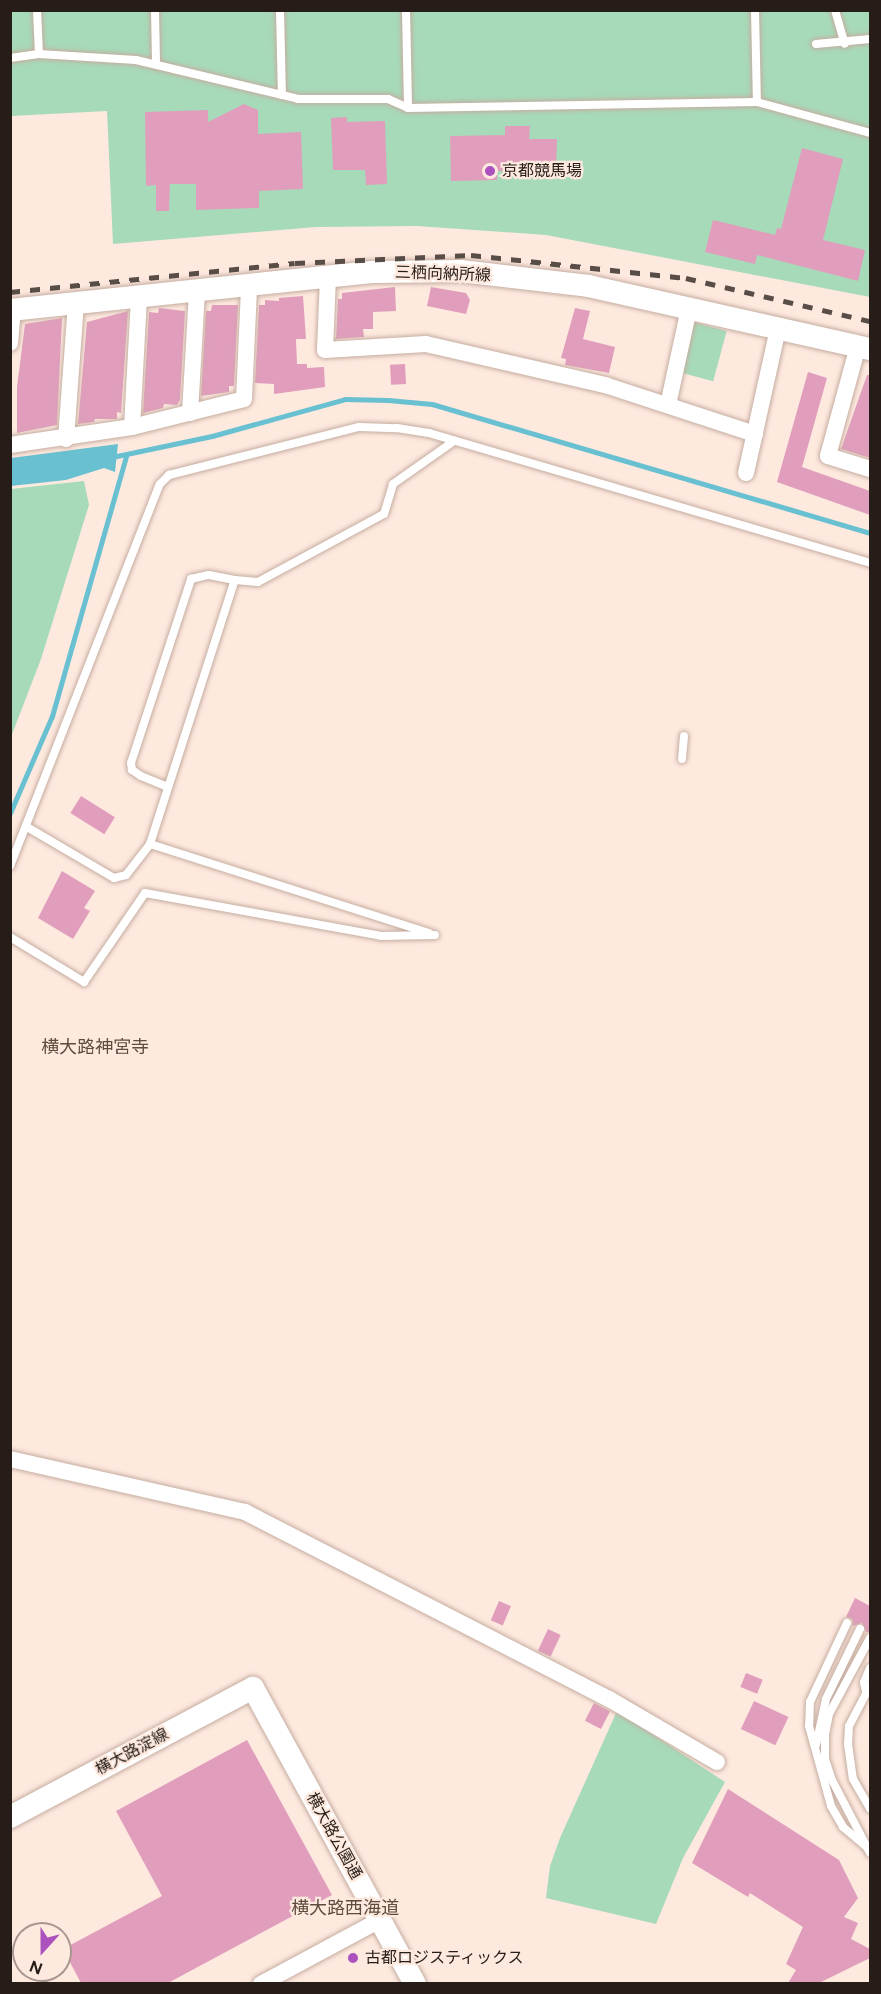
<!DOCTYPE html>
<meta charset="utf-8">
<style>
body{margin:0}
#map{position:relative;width:881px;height:1994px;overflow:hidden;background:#fee9df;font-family:Figtree,"Noto Sans JP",sans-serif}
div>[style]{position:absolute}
.green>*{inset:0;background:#a7dab9;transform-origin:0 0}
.water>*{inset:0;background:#68c0d0}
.stream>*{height:5px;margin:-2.5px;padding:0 2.5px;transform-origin:2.5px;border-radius:2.5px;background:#68c0d0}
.building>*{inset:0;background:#e09ebc;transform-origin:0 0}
.roads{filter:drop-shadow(0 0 2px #c5aca0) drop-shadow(0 0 2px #c5aca0)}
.lane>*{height:8px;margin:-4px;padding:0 4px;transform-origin:4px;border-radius:4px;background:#fff}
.street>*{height:16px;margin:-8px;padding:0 8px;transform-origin:8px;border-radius:8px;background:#fff}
.secondary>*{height:22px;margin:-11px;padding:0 11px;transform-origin:11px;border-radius:11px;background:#fff}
.rail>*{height:4.5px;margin-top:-2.25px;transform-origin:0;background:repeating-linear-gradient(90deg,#594d47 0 10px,transparent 0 20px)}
.dots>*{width:16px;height:16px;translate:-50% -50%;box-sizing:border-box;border:3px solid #fee9df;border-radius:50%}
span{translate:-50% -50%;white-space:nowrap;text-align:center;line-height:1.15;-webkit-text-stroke:4.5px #fee9df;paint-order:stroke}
.poi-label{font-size:16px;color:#261d18}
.left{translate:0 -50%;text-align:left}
.street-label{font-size:16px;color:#261d18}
.neighbourhood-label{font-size:18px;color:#604b40}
.frame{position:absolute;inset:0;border:12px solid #261d18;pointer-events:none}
.north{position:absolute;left:12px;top:1922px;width:60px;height:60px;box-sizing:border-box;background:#fee9df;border:2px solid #a8978f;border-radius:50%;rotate:201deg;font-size:16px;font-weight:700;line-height:24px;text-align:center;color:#261d18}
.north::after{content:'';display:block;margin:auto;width:21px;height:27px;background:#ac52be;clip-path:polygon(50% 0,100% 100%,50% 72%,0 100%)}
</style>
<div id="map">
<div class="green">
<div style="clip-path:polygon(11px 11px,870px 11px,870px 297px,546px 235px,417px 226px,316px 227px,113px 244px,107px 111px,11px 116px)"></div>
<div style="left:689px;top:321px;width:39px;height:52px;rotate:15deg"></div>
<div style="clip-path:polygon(84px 481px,89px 505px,41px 659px,11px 737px,11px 489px)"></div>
<div style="clip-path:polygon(617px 1711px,725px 1782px,683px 1858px,656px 1924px,546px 1898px,550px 1866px,560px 1838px)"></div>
</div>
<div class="water">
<div style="clip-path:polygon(118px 444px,115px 472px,104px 468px,66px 480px,11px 486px,11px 458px)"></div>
</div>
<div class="stream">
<div style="left:112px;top:457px;width:102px;rotate:-11.9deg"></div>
<div style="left:212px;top:436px;width:138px;rotate:-15.5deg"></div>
<div style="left:345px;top:399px;width:43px;rotate:1.3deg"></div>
<div style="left:388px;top:400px;width:44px;rotate:5.2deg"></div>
<div style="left:432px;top:404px;width:457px;rotate:16.4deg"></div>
<div style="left:10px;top:813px;width:106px;rotate:-66.6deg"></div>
<div style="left:52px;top:716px;width:270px;rotate:-74.1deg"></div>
</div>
<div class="building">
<div style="clip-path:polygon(244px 104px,258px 110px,258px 134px,301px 132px,303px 189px,259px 191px,259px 208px,196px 210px,196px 184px,170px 184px,169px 211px,156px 211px,156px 185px,146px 186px,145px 112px,208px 110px,208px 122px)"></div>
<div style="clip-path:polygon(347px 117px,347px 122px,385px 121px,387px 184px,366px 185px,365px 170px,333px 170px,331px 118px)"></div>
<div style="clip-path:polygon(505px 126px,530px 126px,529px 139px,557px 139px,556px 170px,497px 171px,497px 180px,451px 181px,450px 136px,505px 135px)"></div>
<div style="clip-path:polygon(802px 148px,843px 159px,823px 240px,865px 250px,858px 281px,757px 255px,755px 264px,705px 252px,713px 220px,775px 235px,777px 228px,781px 229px)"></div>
<div style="clip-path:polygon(395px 287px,396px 311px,373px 312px,373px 329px,363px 329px,364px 337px,336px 339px,338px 299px,342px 299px,342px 293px)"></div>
<div style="clip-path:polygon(431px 287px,466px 293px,470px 300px,466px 314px,427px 306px)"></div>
<div style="clip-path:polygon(303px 296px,306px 339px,296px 339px,297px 364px,307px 364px,307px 368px,324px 367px,325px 387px,274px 394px,274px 384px,255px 383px,259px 305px,265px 305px,265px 300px,279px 301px,279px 298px)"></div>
<div style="clip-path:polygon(212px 305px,238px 305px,234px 386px,229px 386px,229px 392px,201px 396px,206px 311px,211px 311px)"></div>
<div style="clip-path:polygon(159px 308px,185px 311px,180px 400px,177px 405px,164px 404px,163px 408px,143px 413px,149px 312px,158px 313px)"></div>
<div style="clip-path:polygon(575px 308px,590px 311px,583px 339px,615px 347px,609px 373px,565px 365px,566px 359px,561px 358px)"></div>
<div style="clip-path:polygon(128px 311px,121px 413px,117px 412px,117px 419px,95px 419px,94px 422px,78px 424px,87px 322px)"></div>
<div style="clip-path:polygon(62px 318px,57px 425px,17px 433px,17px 387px,25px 324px)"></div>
<div style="left:405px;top:364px;width:20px;height:15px;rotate:87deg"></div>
<div style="clip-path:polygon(808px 372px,827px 378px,802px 467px,870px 491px,870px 515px,777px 482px)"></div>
<div style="clip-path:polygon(867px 375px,870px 375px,870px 458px,841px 449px)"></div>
<div style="left:81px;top:796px;width:40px;height:20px;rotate:32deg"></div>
<div style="clip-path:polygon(62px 871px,95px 891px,84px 908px,90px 911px,73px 939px,38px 918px)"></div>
<div style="clip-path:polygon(855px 1598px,870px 1606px,870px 1632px,866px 1632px,862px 1623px,853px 1626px,852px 1619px,846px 1617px)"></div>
<div style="left:499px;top:1601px;width:13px;height:21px;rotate:23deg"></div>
<div style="left:548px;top:1629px;width:14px;height:24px;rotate:25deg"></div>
<div style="left:746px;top:1673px;width:18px;height:15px;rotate:22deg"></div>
<div style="left:754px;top:1701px;width:38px;height:31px;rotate:25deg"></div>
<div style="left:594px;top:1703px;width:18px;height:20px;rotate:27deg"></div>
<div style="clip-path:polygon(247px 1740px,332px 1895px,168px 1983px,81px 1983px,63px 1949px,162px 1896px,116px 1811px)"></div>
<div style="clip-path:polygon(728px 1789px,839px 1860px,858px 1898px,844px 1917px,858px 1923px,851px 1939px,870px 1949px,870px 1958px,819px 1983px,788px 1983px,796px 1970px,786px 1964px,803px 1927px,750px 1893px,748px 1897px,692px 1863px)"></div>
</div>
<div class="roads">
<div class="lane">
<div style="left:37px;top:10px;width:44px;rotate:87.4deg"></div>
<div style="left:39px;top:54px;width:97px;rotate:3.5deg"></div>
<div style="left:136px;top:60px;width:167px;rotate:13.5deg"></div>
<div style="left:298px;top:99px;width:90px"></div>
<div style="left:388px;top:99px;width:22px;rotate:24deg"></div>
<div style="left:155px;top:10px;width:54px;rotate:88.9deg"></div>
<div style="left:280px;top:10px;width:85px;rotate:88.7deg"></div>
<div style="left:406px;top:10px;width:98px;rotate:88.8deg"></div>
<div style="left:408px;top:108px;width:349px;rotate:-1deg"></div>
<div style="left:757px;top:102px;width:117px;rotate:15.3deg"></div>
<div style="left:755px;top:10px;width:92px;rotate:88.8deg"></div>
<div style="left:835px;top:10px;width:35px;rotate:74deg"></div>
<div style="left:816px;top:44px;width:54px;rotate:-5.3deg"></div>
<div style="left:10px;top:58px;width:29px;rotate:-8deg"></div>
<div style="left:682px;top:759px;width:23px;rotate:-85deg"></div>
<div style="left:168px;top:787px;width:29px;rotate:-158deg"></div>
<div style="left:141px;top:776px;width:11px;rotate:-146deg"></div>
<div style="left:132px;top:770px;width:7px;rotate:-98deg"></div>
<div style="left:131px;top:763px;width:194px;rotate:-71.9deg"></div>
<div style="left:191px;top:579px;width:18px;rotate:-13deg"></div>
<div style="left:209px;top:575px;width:26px;rotate:11deg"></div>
<div style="left:27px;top:827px;width:101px;rotate:30.4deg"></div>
<div style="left:114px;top:878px;width:12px;rotate:-14deg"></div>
<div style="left:126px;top:875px;width:39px;rotate:-52deg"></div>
<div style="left:150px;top:844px;width:277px;rotate:-72.2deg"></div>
<div style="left:235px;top:580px;width:23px;rotate:5deg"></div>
<div style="left:258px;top:582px;width:143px;rotate:-28.4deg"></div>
<div style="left:384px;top:514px;width:31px;rotate:-73deg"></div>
<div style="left:393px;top:484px;width:75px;rotate:-35.2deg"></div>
<div style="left:150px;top:844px;width:293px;rotate:17.7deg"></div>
<div style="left:10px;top:866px;width:410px;rotate:-68.6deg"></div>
<div style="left:160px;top:484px;width:13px;rotate:-45deg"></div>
<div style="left:169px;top:475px;width:196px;rotate:-14.2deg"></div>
<div style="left:359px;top:427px;width:38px;rotate:2deg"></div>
<div style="left:397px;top:428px;width:32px;rotate:9deg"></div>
<div style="left:429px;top:433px;width:460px;rotate:16.4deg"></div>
<div style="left:10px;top:937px;width:87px;rotate:31.3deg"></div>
<div style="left:84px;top:982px;width:108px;rotate:-55.6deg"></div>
<div style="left:145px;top:893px;width:240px;rotate:10.3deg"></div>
<div style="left:381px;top:936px;width:54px;rotate:-1.1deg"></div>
<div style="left:847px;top:1623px;width:87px;rotate:115.1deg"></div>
<div style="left:810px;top:1702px;width:24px;rotate:92deg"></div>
<div style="left:809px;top:1726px;width:83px;rotate:74.6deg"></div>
<div style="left:831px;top:1806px;width:24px;rotate:60deg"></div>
<div style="left:843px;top:1827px;width:33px;rotate:40deg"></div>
<div style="left:870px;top:1638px;width:86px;rotate:118.3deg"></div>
<div style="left:829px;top:1714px;width:21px;rotate:101deg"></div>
<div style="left:825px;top:1735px;width:24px;rotate:90deg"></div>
<div style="left:825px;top:1759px;width:22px;rotate:72deg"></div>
<div style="left:832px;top:1780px;width:82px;rotate:62.5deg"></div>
<div style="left:870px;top:1686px;width:45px;rotate:117.7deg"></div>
<div style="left:849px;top:1726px;width:18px;rotate:93deg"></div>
<div style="left:848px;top:1744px;width:35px;rotate:82deg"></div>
<div style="left:853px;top:1779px;width:34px;rotate:60deg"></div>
<div style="left:866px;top:1691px;width:9px;rotate:-103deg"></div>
<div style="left:864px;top:1682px;width:15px;rotate:-67deg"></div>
<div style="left:816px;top:1745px;width:47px;rotate:-77.7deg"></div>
<div style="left:826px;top:1699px;width:78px;rotate:-64.1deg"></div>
</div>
<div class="street">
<div style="left:328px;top:278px;width:72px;rotate:92.4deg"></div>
<div style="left:325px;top:350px;width:101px;rotate:-3.4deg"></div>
<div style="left:426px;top:344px;width:184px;rotate:12.9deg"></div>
<div style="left:605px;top:385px;width:158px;rotate:18.1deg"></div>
<div style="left:10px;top:343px;width:33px;rotate:-85deg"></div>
<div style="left:858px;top:346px;width:114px;rotate:105.3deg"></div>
<div style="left:828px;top:456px;width:44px;rotate:17.2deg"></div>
<div style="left:668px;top:405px;width:98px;rotate:-77.7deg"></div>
<div style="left:190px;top:413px;width:121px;rotate:-86.7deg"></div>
<div style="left:132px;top:427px;width:129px;rotate:-86.9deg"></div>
<div style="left:66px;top:439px;width:135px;rotate:-85.8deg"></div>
<div style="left:10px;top:445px;width:123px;rotate:-8.4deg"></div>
<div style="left:132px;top:427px;width:115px;rotate:-14deg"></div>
<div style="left:244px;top:399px;width:112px;rotate:-87.4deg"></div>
<div style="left:746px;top:473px;width:148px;rotate:-77.5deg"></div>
<div style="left:10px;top:1459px;width:241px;rotate:12.7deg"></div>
<div style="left:245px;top:1512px;width:409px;rotate:27.2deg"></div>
<div style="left:609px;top:1699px;width:125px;rotate:30.3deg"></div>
<div style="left:261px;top:1984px;width:135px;rotate:-28.3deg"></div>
</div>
<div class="secondary">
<div style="left:10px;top:310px;width:366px;rotate:-6deg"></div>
<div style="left:374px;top:272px;width:87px;rotate:-0.7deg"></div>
<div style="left:461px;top:271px;width:128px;rotate:6.7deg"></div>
<div style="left:588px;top:286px;width:289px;rotate:12.6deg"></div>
<div style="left:10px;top:1817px;width:275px;rotate:-28deg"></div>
<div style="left:253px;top:1688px;width:337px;rotate:61.3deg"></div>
</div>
</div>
<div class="rail">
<div style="left:10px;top:292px;width:286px;rotate:-5.8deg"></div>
<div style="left:295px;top:263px;width:176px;rotate:-2.6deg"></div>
<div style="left:471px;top:255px;width:216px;rotate:6.1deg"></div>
<div style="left:686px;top:278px;width:189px;rotate:13.2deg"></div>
</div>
<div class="dots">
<div style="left:490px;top:171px;background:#ac52be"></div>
<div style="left:353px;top:1958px;background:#ac52be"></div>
</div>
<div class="poi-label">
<span class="left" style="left:502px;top:171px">京都競馬場</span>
<span class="left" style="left:365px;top:1958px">古都ロジスティックス</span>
</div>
<div class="street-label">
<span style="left:443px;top:274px;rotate:2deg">三栖向納所線</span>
<span style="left:132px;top:1752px;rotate:-28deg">横大路淀線</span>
<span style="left:334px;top:1836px;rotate:61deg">横大路公園通</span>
</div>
<div class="neighbourhood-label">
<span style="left:95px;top:1047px">横大路神宮寺</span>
<span style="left:345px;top:1908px">横大路西海道</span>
</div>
<div class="frame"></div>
<div class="north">N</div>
</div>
